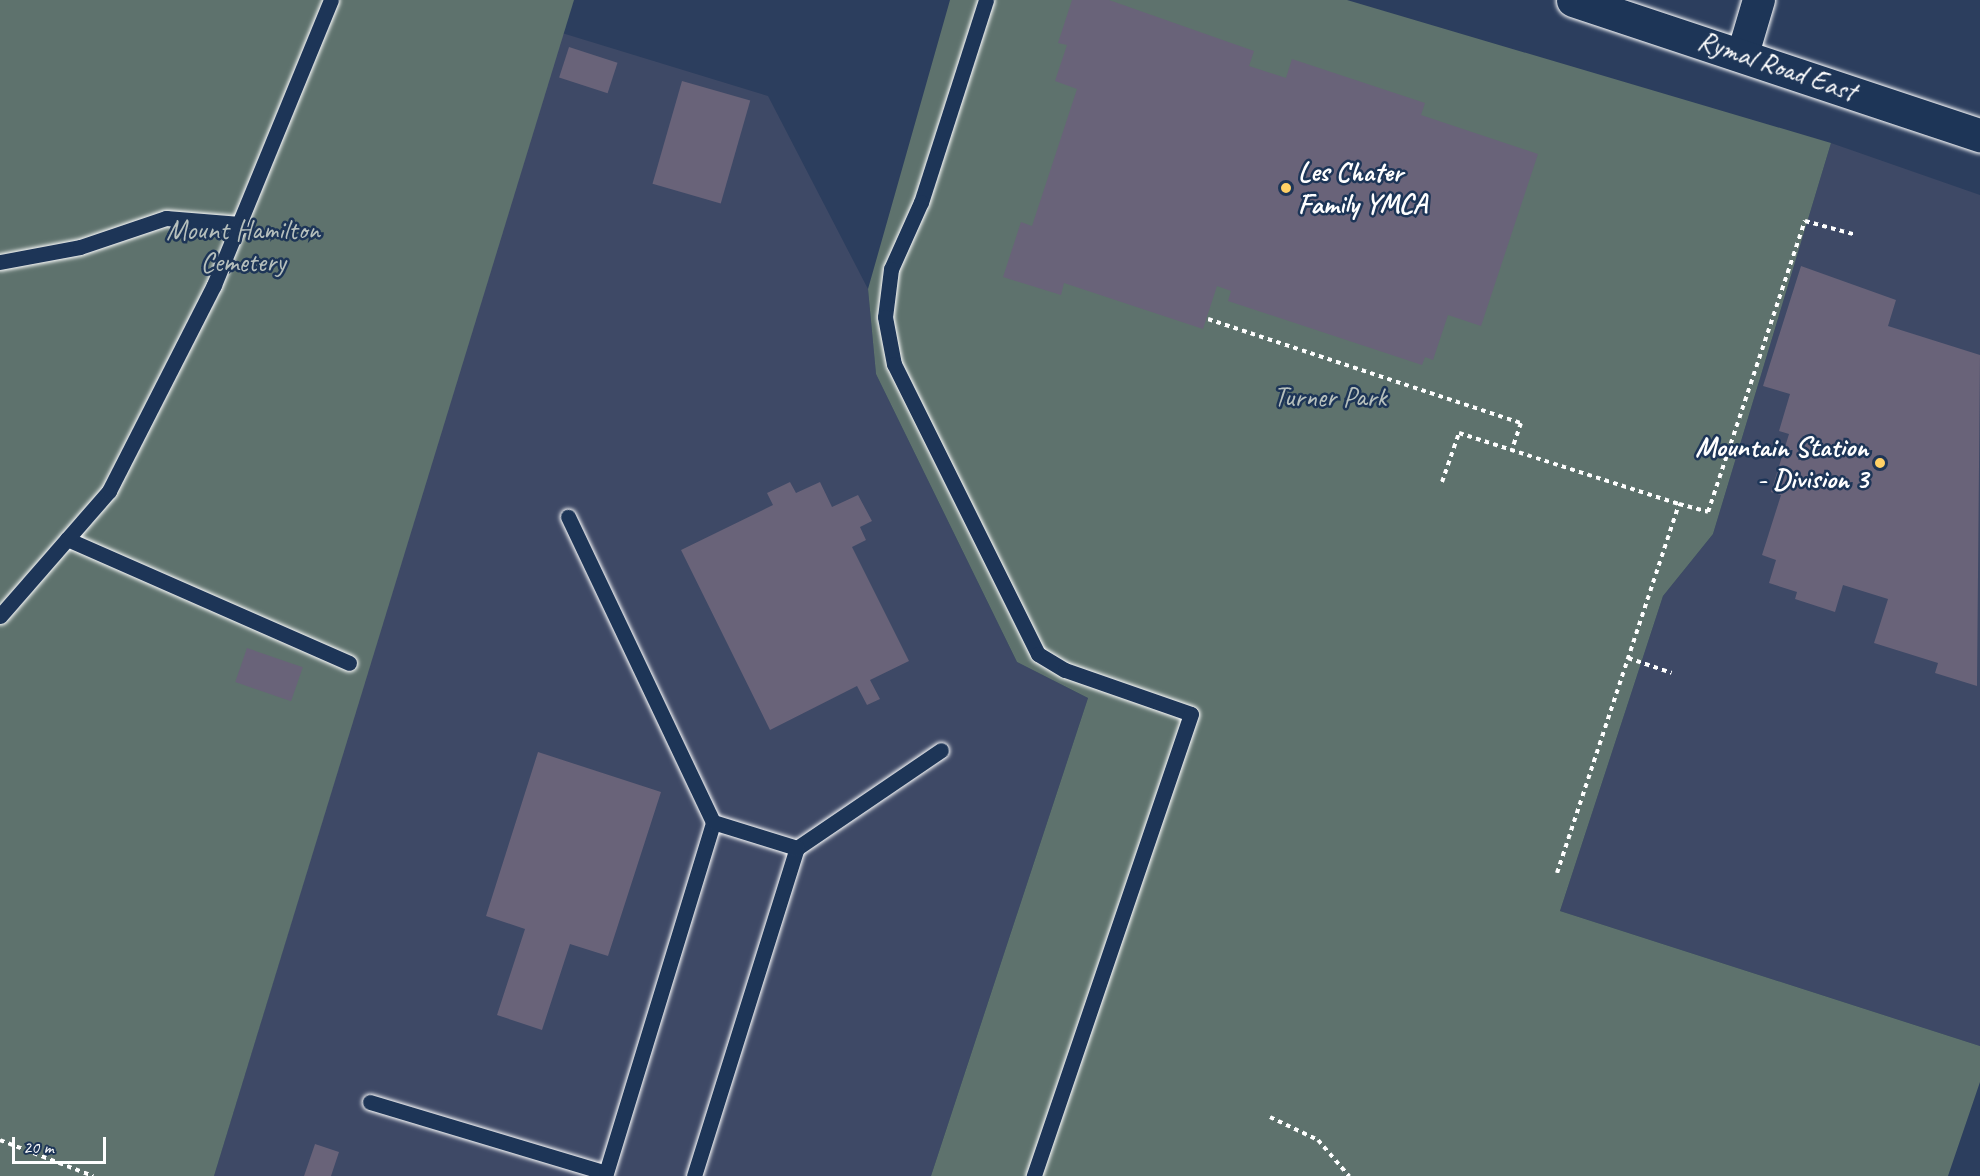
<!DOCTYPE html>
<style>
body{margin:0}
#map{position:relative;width:1980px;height:1176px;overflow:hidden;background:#2c3e5e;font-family:Caveat,sans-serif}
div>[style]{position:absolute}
.built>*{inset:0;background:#3e4966}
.green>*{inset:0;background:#5e726d}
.building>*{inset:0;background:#696379;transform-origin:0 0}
.path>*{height:4px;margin-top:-2px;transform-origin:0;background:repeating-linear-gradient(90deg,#fff 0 4.5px,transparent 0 9px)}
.roads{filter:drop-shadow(0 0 2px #fff) drop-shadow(0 0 2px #fff)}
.lane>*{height:15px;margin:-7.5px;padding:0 7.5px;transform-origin:7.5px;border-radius:7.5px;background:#1d3557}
.street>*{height:32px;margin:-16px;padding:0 16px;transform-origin:16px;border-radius:16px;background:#1d3557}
.secondary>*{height:33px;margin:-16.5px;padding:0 16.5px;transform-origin:16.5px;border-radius:16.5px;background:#1d3557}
.dots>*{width:16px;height:16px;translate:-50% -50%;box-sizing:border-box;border:3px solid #1d3557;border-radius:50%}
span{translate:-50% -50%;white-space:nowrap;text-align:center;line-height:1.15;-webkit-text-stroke:5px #1d3557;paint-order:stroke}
.street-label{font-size:28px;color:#fff}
.poi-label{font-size:28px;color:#fff;font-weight:700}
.left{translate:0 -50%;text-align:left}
.right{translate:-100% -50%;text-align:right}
.park-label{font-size:28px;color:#b7c0bd}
.scale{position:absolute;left:12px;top:1137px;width:94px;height:27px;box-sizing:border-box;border:3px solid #fff;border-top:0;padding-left:8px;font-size:18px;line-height:21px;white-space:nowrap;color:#fff;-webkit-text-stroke:4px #1d3557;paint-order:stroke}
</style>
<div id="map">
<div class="built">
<div style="clip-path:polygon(562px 33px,768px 96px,868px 289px,876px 374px,1017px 662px,1088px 698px,931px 1176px,214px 1176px)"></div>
<div style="clip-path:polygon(1831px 143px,1980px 195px,1980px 1046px,1560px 911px,1663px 596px,1713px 534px)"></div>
</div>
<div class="green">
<div style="clip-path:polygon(0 0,574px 0,214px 1176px,0 1176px)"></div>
<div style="clip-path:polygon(950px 0,1347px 0,1831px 143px,1713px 534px,1663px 596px,1560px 911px,1980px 1046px,1980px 1082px,1948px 1176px,931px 1176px,1088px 698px,1017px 662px,876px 374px,868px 289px)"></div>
</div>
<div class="building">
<div style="clip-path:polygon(1072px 0,1109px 0,1254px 51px,1249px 66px,1286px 78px,1292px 59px,1425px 103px,1421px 115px,1538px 154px,1481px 326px,1448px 315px,1433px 360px,1425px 357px,1422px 365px,1228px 301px,1231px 291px,1217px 286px,1203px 329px,1064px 283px,1061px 295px,1003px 277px,1021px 222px,1032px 226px,1077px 89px,1055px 81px,1067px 45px,1058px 43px)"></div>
<div style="left:569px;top:47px;width:51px;height:32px;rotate:18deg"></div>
<div style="left:682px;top:81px;width:71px;height:107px;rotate:16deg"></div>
<div style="clip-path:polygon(1801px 266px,1896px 300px,1888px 326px,1980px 355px,1977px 686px,1935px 673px,1938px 663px,1874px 643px,1888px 599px,1843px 585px,1835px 612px,1795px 599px,1797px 592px,1769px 583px,1776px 560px,1762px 555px,1781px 495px,1771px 492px,1789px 434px,1779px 431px,1790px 394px,1763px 386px)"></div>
<div style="clip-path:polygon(790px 482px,796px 493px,820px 482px,832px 507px,858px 495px,872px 521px,860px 527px,866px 540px,852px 547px,909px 661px,870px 680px,880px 699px,867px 705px,857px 686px,770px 730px,681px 550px,773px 505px,767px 493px)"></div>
<div style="left:247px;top:648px;width:59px;height:36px;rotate:19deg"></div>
<div style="clip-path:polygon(538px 752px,661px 792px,608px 956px,570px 944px,542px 1030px,497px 1015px,525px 929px,486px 916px)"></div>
<div style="clip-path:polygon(315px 1144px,339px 1152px,331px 1176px,304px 1176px)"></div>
</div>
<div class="path">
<div style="left:1208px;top:319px;width:330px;rotate:18.4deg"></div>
<div style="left:1521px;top:423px;width:28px;rotate:109deg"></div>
<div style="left:1442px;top:482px;width:52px;rotate:-70.9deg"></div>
<div style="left:1459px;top:433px;width:231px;rotate:17.9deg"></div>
<div style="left:1628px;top:658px;width:46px;rotate:18.8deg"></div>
<div style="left:1557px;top:873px;width:389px;rotate:-71.7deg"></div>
<div style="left:1679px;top:504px;width:30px;rotate:15deg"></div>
<div style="left:1708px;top:512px;width:307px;rotate:-71.6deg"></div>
<div style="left:1805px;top:221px;width:50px;rotate:15.2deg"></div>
<div style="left:1270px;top:1117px;width:53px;rotate:25.6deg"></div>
<div style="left:1318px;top:1140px;width:48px;rotate:49.3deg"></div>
<div style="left:0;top:1140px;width:100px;rotate:21.2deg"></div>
</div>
<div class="roads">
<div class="lane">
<div style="left:986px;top:0;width:212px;rotate:107.8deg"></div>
<div style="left:921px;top:202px;width:73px;rotate:114.1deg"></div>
<div style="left:891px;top:269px;width:48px;rotate:97.1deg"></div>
<div style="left:885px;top:317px;width:48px;rotate:79.2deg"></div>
<div style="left:894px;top:364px;width:324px;rotate:63.6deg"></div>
<div style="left:1038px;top:654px;width:31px;rotate:31deg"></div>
<div style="left:1065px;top:670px;width:133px;rotate:19.2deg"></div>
<div style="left:1191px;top:714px;width:488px;rotate:108.8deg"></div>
<div style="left:0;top:262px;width:81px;rotate:-10.6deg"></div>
<div style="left:80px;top:247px;width:91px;rotate:-18.6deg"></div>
<div style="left:166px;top:218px;width:74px;rotate:4.6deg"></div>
<div style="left:67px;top:539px;width:308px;rotate:23.7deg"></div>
<div style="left:0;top:616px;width:166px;rotate:-48.9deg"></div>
<div style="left:109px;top:491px;width:231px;rotate:-63deg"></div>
<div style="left:214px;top:285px;width:308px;rotate:-67.7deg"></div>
<div style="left:797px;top:848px;width:174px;rotate:-34.2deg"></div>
<div style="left:370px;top:1102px;width:246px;rotate:16.7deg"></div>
<div style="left:606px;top:1173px;width:367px;rotate:-73deg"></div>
<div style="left:713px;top:822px;width:338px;rotate:-115.4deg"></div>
<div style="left:694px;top:1176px;width:344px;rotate:-72.6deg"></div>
<div style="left:797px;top:848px;width:88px;rotate:-162.8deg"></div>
</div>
<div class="street">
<div style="left:1743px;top:54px;width:56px;rotate:-73.5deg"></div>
</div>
<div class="secondary">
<div style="left:1573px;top:0;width:429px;rotate:18.4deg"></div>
</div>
</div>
<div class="dots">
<div style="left:1286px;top:188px;background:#ffd166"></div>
<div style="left:1880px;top:463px;background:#ffd166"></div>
</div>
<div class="street-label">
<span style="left:1777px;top:66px;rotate:19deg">Rymal Road East</span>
</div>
<div class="poi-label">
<span class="left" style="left:1298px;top:188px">Les Chater<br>Family YMCA</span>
<span class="right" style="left:1868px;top:463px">Mountain Station<br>- Division 3</span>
</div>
<div class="park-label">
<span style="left:243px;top:246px">Mount Hamilton<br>Cemetery</span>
<span style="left:1330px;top:397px">Turner Park</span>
</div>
<div class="scale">20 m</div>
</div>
